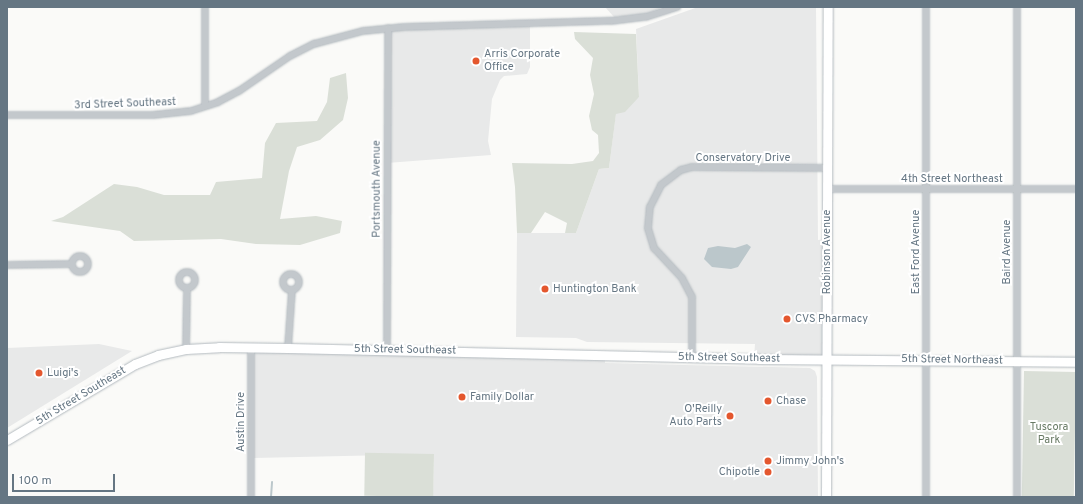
<!DOCTYPE html>
<style>
body{margin:0}
#map{position:relative;width:1083px;height:504px;overflow:hidden;background:#fafaf8;font-family:Overpass,sans-serif}
div>[style]{position:absolute}
.built>*{inset:0;background:#e8e9e9}
.green>*{inset:0;background:#dadfd7;transform-origin:0 0}
.water>*{inset:0;background:#bbc7cb}
.stream>*{height:2px;margin:-1px;padding:0 1px;transform-origin:1px;border-radius:1px;background:#bbc7cb}
.roads{filter:drop-shadow(0 0 1px #b3babf) drop-shadow(0 0 1px #b3babf)}
.minor>*{height:6px;margin:-3px;padding:0 3px;transform-origin:3px;border-radius:3px;background:#c3c8cc}
.minor>.ring{margin:-3px;padding:0;box-sizing:content-box;background:none;border:6px solid #c3c8cc;border-radius:50%}
.secondary>*{height:9px;margin:-4.5px;padding:0 4.5px;transform-origin:4.5px;border-radius:4.5px;background:#fff}
.dots>*{width:11px;height:11px;translate:-50% -50%;box-sizing:border-box;border:2px solid #fff;border-radius:50%}
span{translate:-50% -50%;white-space:nowrap;text-align:center;line-height:1.15;-webkit-text-stroke:4px #fff;paint-order:stroke}
.poi-label{font-size:11px;color:#657683}
.left{translate:0 -50%;text-align:left}
.right{translate:-100% -50%;text-align:right}
.street-label{font-size:11px;color:#657683}
.park-label{font-size:11px;color:#687a64}
.frame{position:absolute;inset:0;border:8px solid #657683;pointer-events:none}
.scale{position:absolute;left:12px;top:474px;width:103px;height:18px;box-sizing:border-box;border:2px solid #657683;border-top:0;padding-left:5px;font-size:12px;line-height:14px;white-space:nowrap;color:#657683;-webkit-text-stroke:3px #fff;paint-order:stroke}
</style>
<div id="map">
<div class="built">
<div style="clip-path:polygon(605px 7px,663px 7px,646px 14px,614px 17px)"></div>
<div style="clip-path:polygon(698px 7px,816px 7px,818px 240px,827px 239px,827px 359px,754px 358px,755px 344px,587px 342px,576px 338px,516px 337px,517px 233px,576px 233px,599px 169px,609px 168px,616px 113px,639px 97px,636px 29px)"></div>
<div style="clip-path:polygon(530px 24px,530px 67px,527px 74px,504px 76px,500px 80px,492px 99px,488px 141px,491px 155px,387px 163px,388px 28px)"></div>
<div style="clip-path:polygon(99px 344px,132px 351px,7px 428px,7px 348px)"></div>
<div style="clip-path:polygon(251px 347px,605px 355px,605px 363px,810px 368px,815px 371px,817px 377px,818px 497px,433px 497px,434px 454px,251px 458px)"></div>
</div>
<div class="green">
<div style="clip-path:polygon(574px 32px,636px 34px,639px 97px,625px 112px,616px 114px,609px 168px,599px 169px,576px 233px,565px 233px,567px 223px,545px 212px,531px 233px,517px 233px,515px 187px,512px 163px,572px 164px,593px 161px,599px 153px,598px 135px,592px 130px,589px 116px,594px 94px,590px 75px,593px 58px,575px 39px)"></div>
<div style="clip-path:polygon(346px 73px,348px 98px,343px 120px,320px 140px,297px 147px,289px 171px,280px 219px,316px 216px,342px 221px,340px 233px,300px 245px,256px 244px,221px 239px,134px 241px,120px 231px,51px 221px,63px 217px,114px 184px,137px 187px,164px 195px,210px 195px,216px 182px,262px 178px,265px 143px,276px 123px,317px 121px,327px 102px,330px 78px)"></div>
<div style="left:1024px;top:371px;width:52px;height:126px;rotate:1deg"></div>
<div style="left:434px;top:454px;width:43px;height:69px;rotate:91deg"></div>
</div>
<div class="water">
<div style="clip-path:polygon(747px 244px,751px 247px,738px 267px,731px 269px,712px 267px,704px 259px,708px 248px,718px 246px,735px 248px)"></div>
</div>
<div class="stream">
<div style="left:271px;top:497px;width:15px;rotate:-86deg"></div>
</div>
<div class="roads">
<div class="minor">
<div style="left:1017px;top:7px;width:490px;rotate:90deg"></div>
<div style="left:205px;top:106px;width:99px;rotate:-90deg"></div>
<div style="left:7px;top:115px;width:146px"></div>
<div style="left:153px;top:115px;width:38px;rotate:-6deg"></div>
<div style="left:191px;top:111px;width:28px;rotate:-18deg"></div>
<div style="left:218px;top:102px;width:24px;rotate:-28deg"></div>
<div style="left:239px;top:91px;width:62px;rotate:-34.5deg"></div>
<div style="left:290px;top:56px;width:27px;rotate:-27deg"></div>
<div style="left:314px;top:44px;width:51px;rotate:-14.9deg"></div>
<div style="left:363px;top:31px;width:41px;rotate:-5.6deg"></div>
<div style="left:404px;top:27px;width:207px;rotate:-1.7deg"></div>
<div style="left:611px;top:21px;width:35px;rotate:-7deg"></div>
<div style="left:646px;top:17px;width:33px;rotate:-18deg"></div>
<div style="left:828px;top:189px;width:248px"></div>
<div class="ring" style="left:72px;top:256px;width:10px;height:10px"></div>
<div style="left:7px;top:265px;width:65px;rotate:-0.9deg"></div>
<div class="ring" style="left:179px;top:272px;width:10px;height:10px"></div>
<div class="ring" style="left:283px;top:274px;width:10px;height:10px"></div>
<div style="left:251px;top:347px;width:150px;rotate:90deg"></div>
<div style="left:288px;top:348px;width:58px;rotate:-86.1deg"></div>
<div style="left:186px;top:349px;width:60px;rotate:-89deg"></div>
<div style="left:387px;top:350px;width:322px;rotate:-89.8deg"></div>
<div style="left:692px;top:357px;width:60px;rotate:-90deg"></div>
<div style="left:692px;top:297px;width:21px;rotate:-118deg"></div>
<div style="left:682px;top:278px;width:41px;rotate:-133deg"></div>
<div style="left:654px;top:248px;width:21px;rotate:-107deg"></div>
<div style="left:648px;top:228px;width:21px;rotate:-85deg"></div>
<div style="left:650px;top:207px;width:25px;rotate:-63deg"></div>
<div style="left:661px;top:185px;width:25px;rotate:-37deg"></div>
<div style="left:681px;top:170px;width:11px;rotate:-15deg"></div>
<div style="left:692px;top:167px;width:136px;rotate:0.4deg"></div>
<div style="left:926px;top:497px;width:490px;rotate:-90deg"></div>
</div>
<div class="secondary">
<div style="left:7px;top:440px;width:149px;rotate:-30.7deg"></div>
<div style="left:135px;top:364px;width:25px;rotate:-21deg"></div>
<div style="left:158px;top:355px;width:29px;rotate:-12deg"></div>
<div style="left:186px;top:349px;width:33px;rotate:-3deg"></div>
<div style="left:219px;top:347px;width:69px;rotate:0.8deg"></div>
<div style="left:288px;top:348px;width:471px;rotate:1.3deg"></div>
<div style="left:759px;top:359px;width:317px;rotate:0.5deg"></div>
<div style="left:826px;top:497px;width:490px;rotate:-89.8deg"></div>
</div>
</div>
<div class="dots">
<div style="left:476px;top:61px;background:#e4572e"></div>
<div style="left:545px;top:289px;background:#e4572e"></div>
<div style="left:787px;top:319px;background:#e4572e"></div>
<div style="left:39px;top:373px;background:#e4572e"></div>
<div style="left:462px;top:397px;background:#e4572e"></div>
<div style="left:768px;top:401px;background:#e4572e"></div>
<div style="left:730px;top:416px;background:#e4572e"></div>
<div style="left:768px;top:461px;background:#e4572e"></div>
<div style="left:768px;top:472px;background:#e4572e"></div>
</div>
<div class="poi-label">
<span class="left" style="left:484px;top:61px">Arris Corporate<br>Office</span>
<span class="left" style="left:553px;top:289px">Huntington Bank</span>
<span class="left" style="left:795px;top:319px">CVS Pharmacy</span>
<span class="left" style="left:47px;top:373px">Luigi's</span>
<span class="left" style="left:470px;top:397px">Family Dollar</span>
<span class="left" style="left:776px;top:401px">Chase</span>
<span class="right" style="left:722px;top:416px">O'Reilly<br>Auto Parts</span>
<span class="left" style="left:776px;top:461px">Jimmy John's</span>
<span class="right" style="left:760px;top:472px">Chipotle</span>
</div>
<div class="street-label">
<span style="left:125px;top:104px;rotate:-2deg">3rd Street Southeast</span>
<span style="left:743px;top:158px">Conservatory Drive</span>
<span style="left:952px;top:179px">4th Street Northeast</span>
<span style="left:377px;top:189px;rotate:-90deg">Portsmouth Avenue</span>
<span style="left:827px;top:252px;rotate:-90deg">Robinson Avenue</span>
<span style="left:916px;top:252px;rotate:-90deg">East Ford Avenue</span>
<span style="left:1007px;top:252px;rotate:-90deg">Baird Avenue</span>
<span style="left:405px;top:350px;rotate:1deg">5th Street Southeast</span>
<span style="left:729px;top:358px;rotate:1deg">5th Street Southeast</span>
<span style="left:952px;top:360px;rotate:1deg">5th Street Northeast</span>
<span style="left:81px;top:396px;rotate:-31deg">5th Street Southeast</span>
<span style="left:241px;top:422px;rotate:-90deg">Austin Drive</span>
</div>
<div class="park-label">
<span style="left:1049px;top:434px">Tuscora<br>Park</span>
</div>
<div class="frame"></div>
<div class="scale">100 m</div>
</div>
